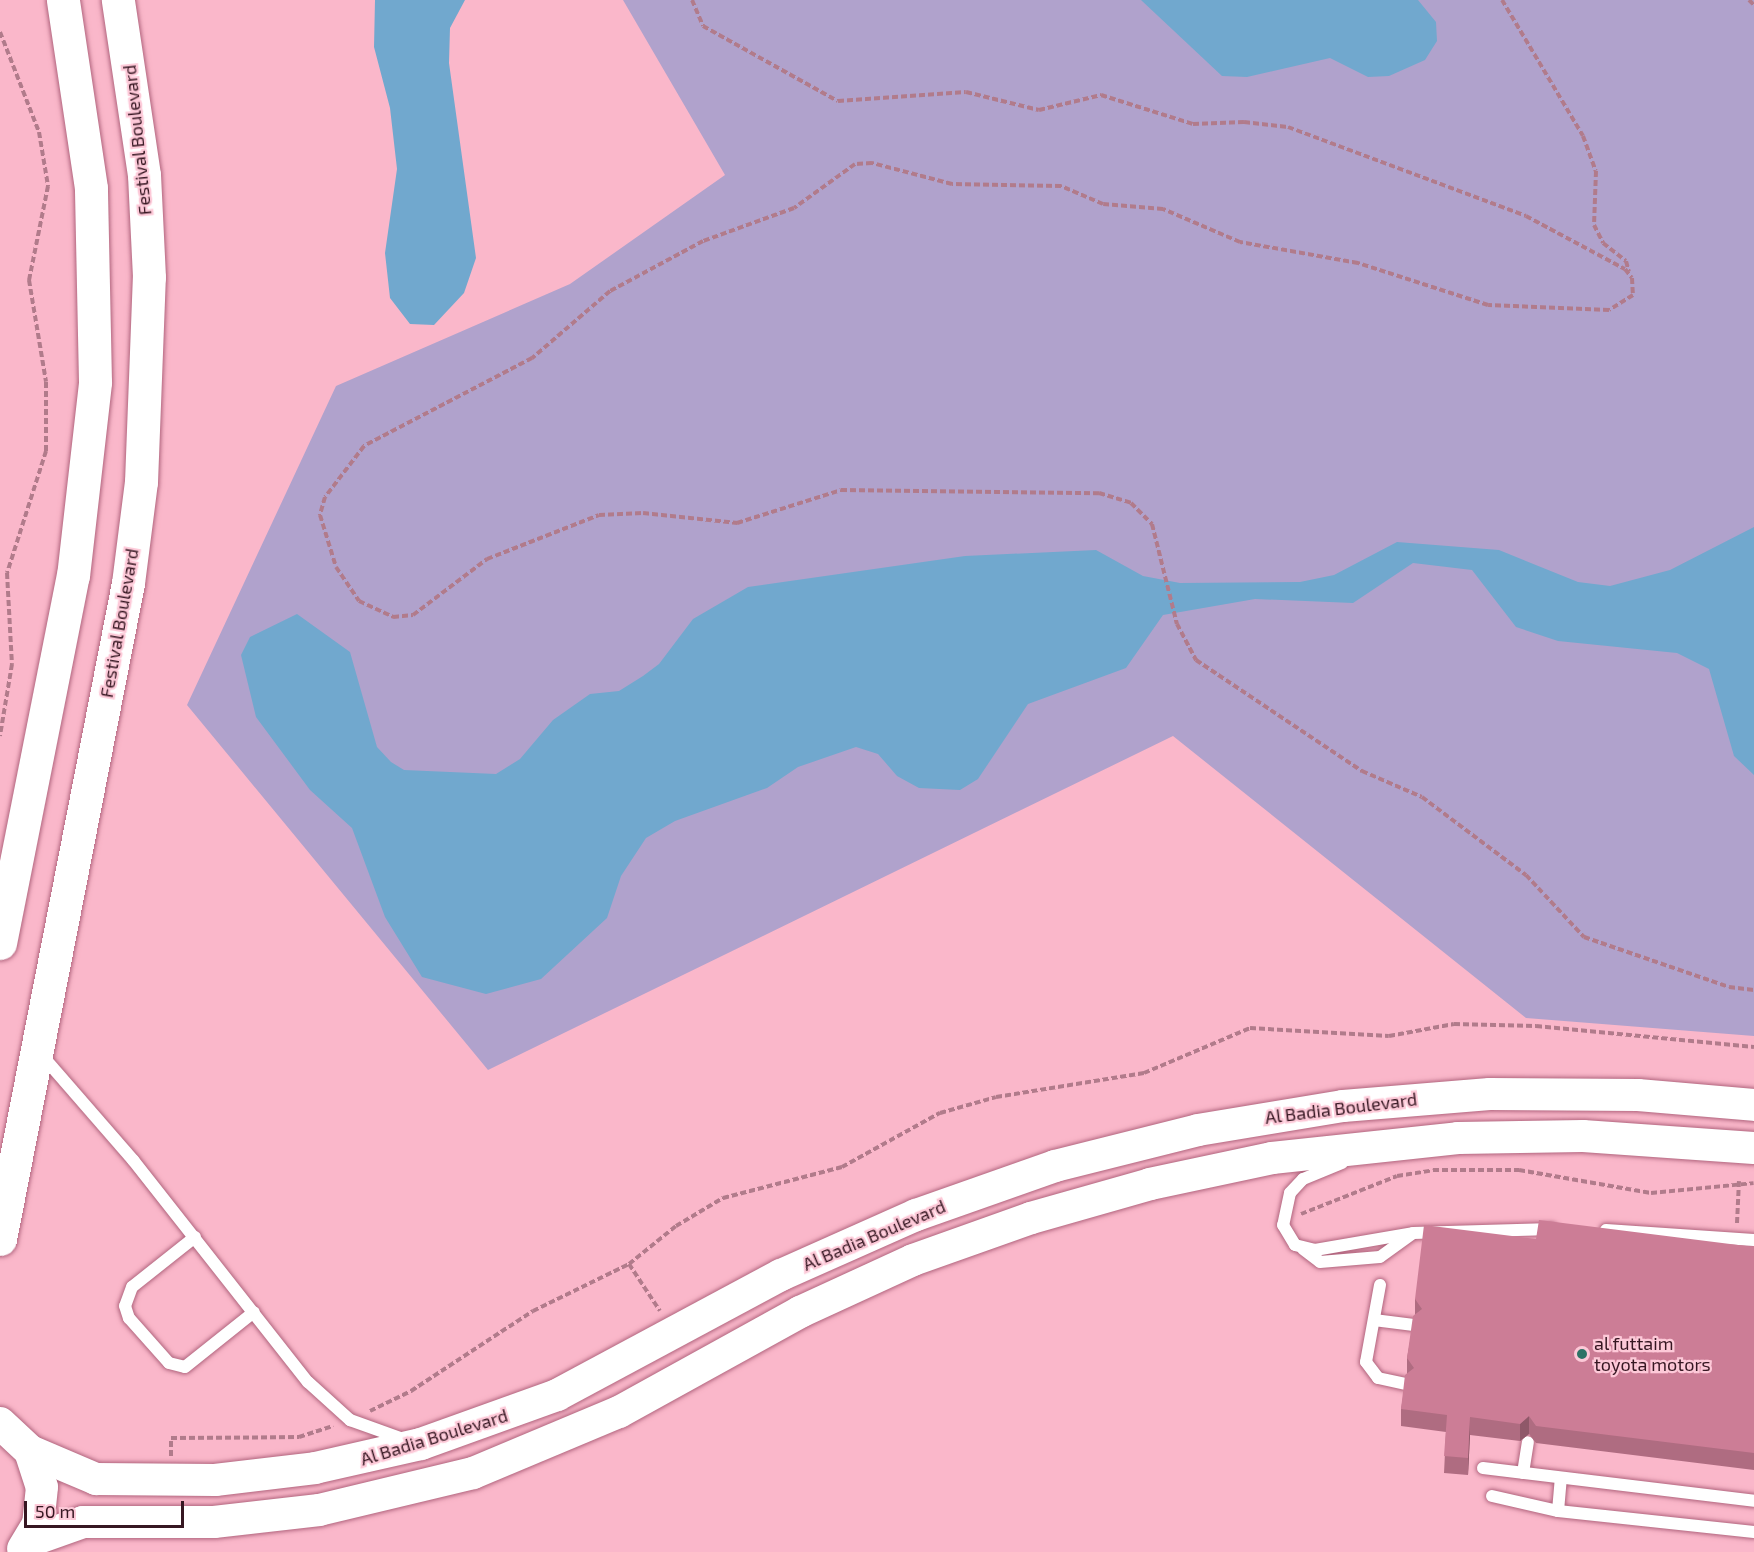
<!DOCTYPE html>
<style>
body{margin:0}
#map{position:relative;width:1754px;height:1552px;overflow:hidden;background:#fab7ca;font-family:"Exo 2",sans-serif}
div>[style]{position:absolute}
.green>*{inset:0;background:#b0a2cc}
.water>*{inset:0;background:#71a8ce}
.path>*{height:4px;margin-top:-2px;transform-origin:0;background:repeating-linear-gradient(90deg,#b17b8b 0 6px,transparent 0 9px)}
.roads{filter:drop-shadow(0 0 2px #b1657e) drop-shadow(0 0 2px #b1657e)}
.service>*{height:12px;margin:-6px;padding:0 6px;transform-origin:6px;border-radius:6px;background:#fff}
.tertiary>*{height:32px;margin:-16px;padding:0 16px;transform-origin:16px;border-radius:16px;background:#fff}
.secondary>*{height:33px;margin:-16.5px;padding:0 16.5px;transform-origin:16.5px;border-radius:16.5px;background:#fff}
.wall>*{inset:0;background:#af6c81}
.shaded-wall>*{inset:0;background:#8f5869}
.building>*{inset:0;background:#cc7d96}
.dots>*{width:16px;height:16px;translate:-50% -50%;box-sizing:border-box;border:3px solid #fdc9d8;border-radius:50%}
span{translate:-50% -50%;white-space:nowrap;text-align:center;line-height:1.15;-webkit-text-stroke:4.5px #fdc9d8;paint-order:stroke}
.street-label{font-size:18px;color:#361722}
.poi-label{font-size:18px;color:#361722}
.left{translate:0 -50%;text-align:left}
.scale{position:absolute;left:24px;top:1501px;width:160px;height:27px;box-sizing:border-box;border:3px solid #361722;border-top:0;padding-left:8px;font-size:18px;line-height:21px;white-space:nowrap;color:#361722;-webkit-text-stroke:4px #fdc9d8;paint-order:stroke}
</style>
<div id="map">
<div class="green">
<div style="clip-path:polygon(623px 0,1754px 0,1754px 1036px,1526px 1018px,1173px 736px,488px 1070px,187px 705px,336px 386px,570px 284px,725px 175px)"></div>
</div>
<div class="water">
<div style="clip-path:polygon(375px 0,465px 0,450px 28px,449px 63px,476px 258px,464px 293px,434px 325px,410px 324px,390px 298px,385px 253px,397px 169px,390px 108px,374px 47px)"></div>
<div style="clip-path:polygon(1141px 0,1418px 0,1436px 22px,1437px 41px,1425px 60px,1389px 76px,1368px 77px,1330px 58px,1247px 77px,1222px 76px)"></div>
<div style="clip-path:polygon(1754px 527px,1754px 775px,1734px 756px,1709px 669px,1677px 653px,1558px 641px,1516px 627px,1472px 570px,1413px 563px,1353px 603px,1255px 599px,1163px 615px,1126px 668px,1028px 704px,978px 779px,960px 790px,919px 788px,897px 776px,878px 754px,856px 747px,798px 767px,767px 788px,675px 821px,646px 838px,621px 876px,607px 918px,541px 979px,486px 994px,422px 977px,385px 917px,352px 828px,310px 790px,256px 717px,241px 655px,250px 637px,297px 614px,350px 652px,377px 747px,391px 762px,404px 770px,496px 774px,520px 759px,553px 720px,590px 694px,619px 691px,643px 676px,659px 664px,693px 619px,748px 587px,965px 556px,1096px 550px,1143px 576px,1180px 583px,1300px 582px,1334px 575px,1397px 542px,1499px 550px,1578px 582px,1610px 586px,1670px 570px)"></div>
</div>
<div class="path">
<div style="left:692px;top:0;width:28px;rotate:67deg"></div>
<div style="left:703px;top:26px;width:154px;rotate:29.1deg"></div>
<div style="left:838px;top:101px;width:128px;rotate:-4deg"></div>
<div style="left:966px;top:92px;width:75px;rotate:13.9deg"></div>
<div style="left:1039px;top:110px;width:64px;rotate:-13.6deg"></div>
<div style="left:1101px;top:95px;width:96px;rotate:17.5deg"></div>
<div style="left:1193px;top:124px;width:51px;rotate:-2.2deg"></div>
<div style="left:1244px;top:122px;width:44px;rotate:6.5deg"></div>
<div style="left:1288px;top:127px;width:254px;rotate:20.5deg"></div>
<div style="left:1526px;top:216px;width:112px;rotate:28.2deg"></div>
<div style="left:1625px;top:269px;width:11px;rotate:52deg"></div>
<div style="left:1632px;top:278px;width:17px;rotate:87deg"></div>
<div style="left:1633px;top:295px;width:28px;rotate:148deg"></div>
<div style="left:1609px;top:310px;width:121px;rotate:-177.6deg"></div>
<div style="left:1488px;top:305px;width:137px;rotate:-162.1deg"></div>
<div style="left:1358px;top:263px;width:120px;rotate:-169.9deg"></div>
<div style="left:1240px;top:242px;width:84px;rotate:-156.8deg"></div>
<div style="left:1163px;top:209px;width:60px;rotate:-175.2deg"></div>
<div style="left:1103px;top:204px;width:46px;rotate:-156.8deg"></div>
<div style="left:1061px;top:186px;width:109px;rotate:-178.9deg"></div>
<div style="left:952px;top:184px;width:83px;rotate:-165.3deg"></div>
<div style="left:872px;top:163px;width:17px;rotate:177deg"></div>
<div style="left:855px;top:164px;width:75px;rotate:144.2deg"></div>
<div style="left:794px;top:208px;width:97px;rotate:160.1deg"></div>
<div style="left:703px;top:241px;width:106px;rotate:151.7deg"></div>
<div style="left:610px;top:291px;width:103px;rotate:139.3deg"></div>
<div style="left:532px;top:358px;width:190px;rotate:152.4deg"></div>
<div style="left:364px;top:446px;width:64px;rotate:127.4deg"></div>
<div style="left:325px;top:497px;width:19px;rotate:106deg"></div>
<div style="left:320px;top:515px;width:54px;rotate:72.9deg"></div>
<div style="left:336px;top:567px;width:41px;rotate:55.9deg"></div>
<div style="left:359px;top:601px;width:38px;rotate:25deg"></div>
<div style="left:393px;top:617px;width:20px;rotate:-6deg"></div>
<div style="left:413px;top:615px;width:93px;rotate:-37.1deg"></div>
<div style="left:487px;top:559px;width:120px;rotate:-21.4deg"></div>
<div style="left:599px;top:515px;width:44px;rotate:-2.6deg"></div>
<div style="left:643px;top:513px;width:95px;rotate:6.1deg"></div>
<div style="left:737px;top:523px;width:109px;rotate:-17.6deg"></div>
<div style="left:841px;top:490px;width:258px;rotate:0.7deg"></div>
<div style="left:1099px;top:493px;width:34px;rotate:17deg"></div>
<div style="left:1131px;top:503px;width:30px;rotate:45deg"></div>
<div style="left:1152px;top:524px;width:103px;rotate:76deg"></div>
<div style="left:1177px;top:624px;width:41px;rotate:62.2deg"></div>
<div style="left:1196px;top:660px;width:200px;rotate:33.8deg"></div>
<div style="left:1362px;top:771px;width:65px;rotate:23.4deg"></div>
<div style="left:1422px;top:797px;width:130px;rotate:36.9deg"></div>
<div style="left:1526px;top:875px;width:85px;rotate:46.9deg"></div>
<div style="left:1584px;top:937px;width:153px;rotate:19deg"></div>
<div style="left:1729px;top:987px;width:25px;rotate:7deg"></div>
<div style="left:1502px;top:0;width:158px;rotate:59.2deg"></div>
<div style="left:1583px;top:136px;width:37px;rotate:70deg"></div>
<div style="left:1596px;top:171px;width:54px;rotate:92.1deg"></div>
<div style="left:1594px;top:225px;width:20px;rotate:63deg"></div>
<div style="left:1603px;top:243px;width:29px;rotate:38deg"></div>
<div style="left:1626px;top:261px;width:11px;rotate:75deg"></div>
<div style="left:1749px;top:0;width:7px;rotate:45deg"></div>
<div style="left:0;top:32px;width:107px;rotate:68.7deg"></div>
<div style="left:39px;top:132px;width:55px;rotate:80.5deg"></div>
<div style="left:48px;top:186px;width:96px;rotate:101.4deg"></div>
<div style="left:29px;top:280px;width:103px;rotate:80.5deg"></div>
<div style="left:46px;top:382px;width:69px;rotate:90deg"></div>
<div style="left:46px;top:451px;width:128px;rotate:107.7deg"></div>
<div style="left:7px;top:573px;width:91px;rotate:86.9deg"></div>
<div style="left:12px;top:664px;width:73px;rotate:99.5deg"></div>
<div style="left:1301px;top:1214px;width:103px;rotate:-21.6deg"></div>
<div style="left:1397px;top:1176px;width:36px;rotate:-9deg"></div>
<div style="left:1433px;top:1170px;width:86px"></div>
<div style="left:1519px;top:1170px;width:134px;rotate:9.9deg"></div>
<div style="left:1651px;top:1193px;width:103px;rotate:-5.5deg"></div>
<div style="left:1737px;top:1223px;width:42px;rotate:-87.3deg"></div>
<div style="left:629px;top:1264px;width:56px;rotate:56.6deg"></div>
<div style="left:370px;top:1411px;width:46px;rotate:-26deg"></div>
<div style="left:411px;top:1391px;width:146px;rotate:-33.3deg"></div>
<div style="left:533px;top:1311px;width:107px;rotate:-26.1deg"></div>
<div style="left:629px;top:1264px;width:60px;rotate:-39deg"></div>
<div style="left:676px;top:1226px;width:55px;rotate:-30.8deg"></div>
<div style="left:723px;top:1198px;width:123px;rotate:-14.6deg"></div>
<div style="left:842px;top:1167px;width:112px;rotate:-28.9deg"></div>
<div style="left:940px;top:1113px;width:58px;rotate:-15.9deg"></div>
<div style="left:996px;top:1097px;width:150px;rotate:-9.2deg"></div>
<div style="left:1144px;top:1073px;width:115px;rotate:-23deg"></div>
<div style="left:1250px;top:1028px;width:139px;rotate:3.3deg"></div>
<div style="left:1389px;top:1036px;width:66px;rotate:-10.5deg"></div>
<div style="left:1454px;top:1024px;width:82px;rotate:1.4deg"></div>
<div style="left:1536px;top:1026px;width:219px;rotate:5.5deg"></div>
<div style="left:171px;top:1456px;width:18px;rotate:-90deg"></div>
<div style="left:171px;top:1438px;width:128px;rotate:-0.4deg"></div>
<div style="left:299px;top:1437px;width:36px;rotate:-18deg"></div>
</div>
<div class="roads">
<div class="service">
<div style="left:40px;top:1053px;width:142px;rotate:49deg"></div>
<div style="left:133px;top:1160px;width:283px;rotate:51.8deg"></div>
<div style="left:308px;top:1382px;width:57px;rotate:42.1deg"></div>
<div style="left:350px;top:1420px;width:56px;rotate:19.7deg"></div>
<div style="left:1342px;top:1163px;width:42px;rotate:157.7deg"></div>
<div style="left:1303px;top:1179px;width:19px;rotate:133deg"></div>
<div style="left:1290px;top:1193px;width:33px;rotate:102deg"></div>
<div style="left:1283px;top:1225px;width:23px;rotate:59deg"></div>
<div style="left:1295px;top:1245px;width:21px;rotate:14deg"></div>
<div style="left:1315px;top:1250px;width:99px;rotate:-9.8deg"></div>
<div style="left:1413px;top:1233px;width:139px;rotate:-1.6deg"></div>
<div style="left:1606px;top:1230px;width:148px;rotate:3.9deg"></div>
<div style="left:195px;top:1237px;width:80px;rotate:141.6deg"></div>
<div style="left:132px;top:1287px;width:20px;rotate:110deg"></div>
<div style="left:125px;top:1306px;width:13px;rotate:72deg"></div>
<div style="left:129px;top:1318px;width:60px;rotate:48.4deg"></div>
<div style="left:169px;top:1363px;width:16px;rotate:14deg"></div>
<div style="left:185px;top:1367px;width:88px;rotate:-38.6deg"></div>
<div style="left:1303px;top:1249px;width:21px;rotate:37deg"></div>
<div style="left:1320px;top:1262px;width:60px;rotate:-4.8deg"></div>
<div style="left:1380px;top:1257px;width:39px;rotate:-36deg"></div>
<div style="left:1380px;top:1285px;width:78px;rotate:100.3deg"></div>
<div style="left:1366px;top:1362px;width:20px;rotate:53deg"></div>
<div style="left:1378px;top:1378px;width:29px;rotate:12deg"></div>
<div style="left:1374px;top:1320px;width:40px;rotate:7.1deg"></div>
<div style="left:1483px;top:1468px;width:273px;rotate:6.9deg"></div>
<div style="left:1523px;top:1473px;width:31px;rotate:-81deg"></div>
<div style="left:1492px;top:1496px;width:68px;rotate:12.8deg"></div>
<div style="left:1558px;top:1511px;width:197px;rotate:6.1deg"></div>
<div style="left:1558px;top:1511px;width:33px;rotate:-85deg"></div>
</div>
<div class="tertiary">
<div style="left:0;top:1423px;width:41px;rotate:43deg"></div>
<div style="left:30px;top:1451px;width:38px;rotate:72deg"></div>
<div style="left:42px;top:1487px;width:37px;rotate:96deg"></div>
<div style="left:38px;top:1524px;width:29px;rotate:121deg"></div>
<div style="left:30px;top:1451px;width:72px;rotate:23deg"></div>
<div style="left:96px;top:1479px;width:119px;rotate:0.5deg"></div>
<div style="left:215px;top:1480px;width:101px;rotate:-6.8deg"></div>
<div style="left:315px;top:1468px;width:109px;rotate:-12.8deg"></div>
<div style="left:421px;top:1444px;width:145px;rotate:-19.8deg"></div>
<div style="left:557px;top:1395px;width:254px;rotate:-28.2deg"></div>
<div style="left:781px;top:1275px;width:148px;rotate:-24deg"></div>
<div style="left:916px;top:1215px;width:147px;rotate:-19.4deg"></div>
<div style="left:1055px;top:1166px;width:147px;rotate:-14.1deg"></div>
<div style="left:1198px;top:1130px;width:147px;rotate:-9.4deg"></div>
<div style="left:1343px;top:1106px;width:147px;rotate:-4.7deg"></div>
<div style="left:1490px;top:1094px;width:148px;rotate:0.4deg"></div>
<div style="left:1638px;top:1095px;width:116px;rotate:4.9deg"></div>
<div style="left:30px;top:1541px;width:56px;rotate:-19.7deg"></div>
<div style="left:83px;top:1522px;width:131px"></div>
<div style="left:214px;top:1522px;width:106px;rotate:-6.5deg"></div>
<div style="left:319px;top:1510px;width:158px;rotate:-13.5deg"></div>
<div style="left:473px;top:1473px;width:158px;rotate:-22.7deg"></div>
<div style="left:619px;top:1412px;width:207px;rotate:-28.9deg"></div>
<div style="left:800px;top:1312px;width:124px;rotate:-24.7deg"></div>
<div style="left:913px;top:1260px;width:125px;rotate:-19.6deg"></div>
<div style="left:1031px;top:1218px;width:124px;rotate:-15.9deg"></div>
<div style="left:1150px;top:1184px;width:125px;rotate:-12deg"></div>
<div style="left:1272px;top:1158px;width:187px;rotate:-6.1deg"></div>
<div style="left:1458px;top:1138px;width:125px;rotate:-0.9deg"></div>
<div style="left:1583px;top:1136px;width:171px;rotate:4deg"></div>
</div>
<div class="secondary">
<div style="left:0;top:943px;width:374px;rotate:-78.8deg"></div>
<div style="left:73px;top:576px;width:195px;rotate:-83.5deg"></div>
<div style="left:95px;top:382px;width:194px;rotate:-91.2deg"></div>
<div style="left:91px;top:188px;width:190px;rotate:-98.5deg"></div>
<div style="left:0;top:1239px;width:668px;rotate:-78.96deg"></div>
<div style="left:128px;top:583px;width:102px;rotate:-82.7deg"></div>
<div style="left:141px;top:482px;width:205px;rotate:-87.8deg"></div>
<div style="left:149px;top:277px;width:102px;rotate:-92.8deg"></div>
<div style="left:144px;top:175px;width:177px;rotate:-98.5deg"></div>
</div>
</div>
<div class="wall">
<div style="clip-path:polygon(1536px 1239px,1754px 1247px,1754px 1470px,1536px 1443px,1529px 1434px,1520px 1441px,1470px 1435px,1468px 1475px,1444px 1473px,1446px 1432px,1401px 1426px,1401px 1409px,1407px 1373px,1407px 1358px,1415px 1314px,1415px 1299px)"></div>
</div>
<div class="shaded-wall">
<div style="clip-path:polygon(1529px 1416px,1529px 1434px,1520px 1441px,1520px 1424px)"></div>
<div style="clip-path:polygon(1470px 1417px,1470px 1435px,1468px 1475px,1468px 1458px)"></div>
</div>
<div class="building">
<div style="clip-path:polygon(1539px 1220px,1754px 1247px,1754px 1453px,1536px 1426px,1529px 1416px,1520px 1424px,1470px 1417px,1468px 1458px,1444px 1456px,1447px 1415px,1401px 1409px,1405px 1375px,1414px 1368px,1407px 1358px,1413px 1316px,1422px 1309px,1415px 1299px,1424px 1225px,1536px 1239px)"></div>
</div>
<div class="dots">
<div style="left:1582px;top:1354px;background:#2e7366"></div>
</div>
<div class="street-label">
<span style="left:137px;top:140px;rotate:-96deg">Festival Boulevard</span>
<span style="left:119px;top:623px;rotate:-80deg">Festival Boulevard</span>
<span style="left:1341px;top:1108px;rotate:-7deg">Al Badia Boulevard</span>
<span style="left:874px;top:1235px;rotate:-23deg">Al Badia Boulevard</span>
<span style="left:434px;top:1437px;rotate:-17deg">Al Badia Boulevard</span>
</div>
<div class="poi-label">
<span class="left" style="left:1594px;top:1354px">al futtaim<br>toyota motors</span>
</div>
<div class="scale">50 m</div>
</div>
